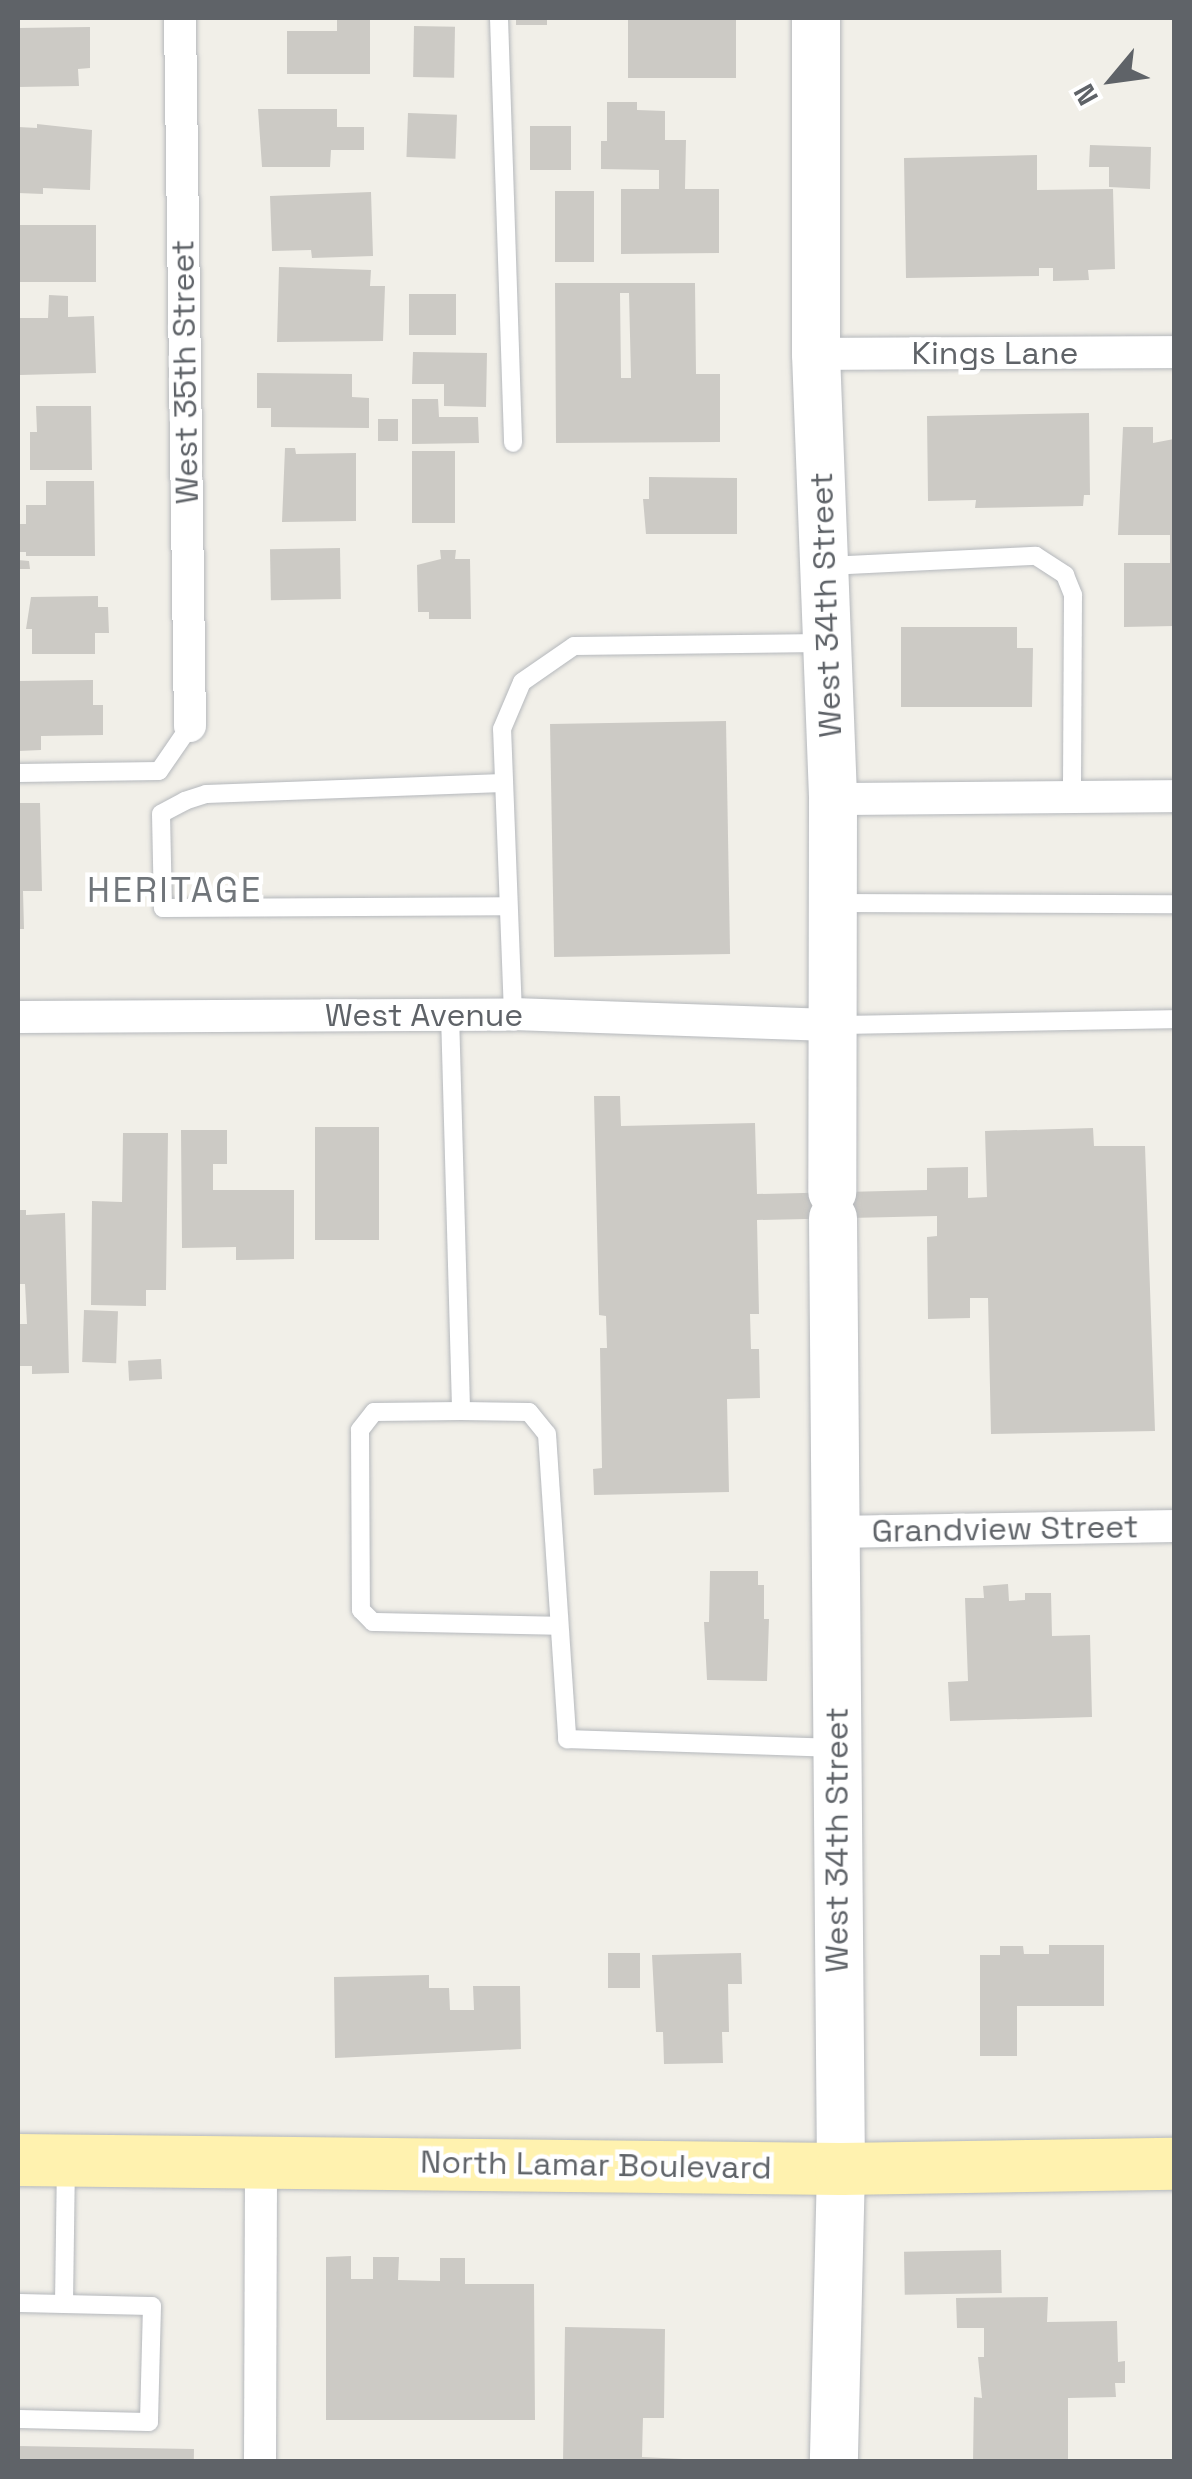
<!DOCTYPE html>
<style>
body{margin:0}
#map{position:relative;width:1192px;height:2479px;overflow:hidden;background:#f1efe8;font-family:"Space Grotesk",sans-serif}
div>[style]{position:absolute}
.building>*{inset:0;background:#cccac5;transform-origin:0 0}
.roads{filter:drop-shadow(0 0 2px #b5b8bc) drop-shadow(0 0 2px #b5b8bc)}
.lane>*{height:18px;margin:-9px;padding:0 9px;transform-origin:9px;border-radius:9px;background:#fff}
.street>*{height:32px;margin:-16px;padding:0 16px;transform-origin:16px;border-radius:16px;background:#fff}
.secondary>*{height:48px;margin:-24px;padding:0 24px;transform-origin:24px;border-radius:24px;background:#fff}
.primary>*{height:52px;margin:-26px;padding:0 26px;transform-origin:26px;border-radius:26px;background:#fff2af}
span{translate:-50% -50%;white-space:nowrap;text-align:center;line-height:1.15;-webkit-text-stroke:9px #fff;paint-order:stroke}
.street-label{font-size:32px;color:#5f6368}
.neighbourhood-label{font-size:35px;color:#70757a;letter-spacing:2.5px}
.frame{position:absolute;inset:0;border:20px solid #5f6368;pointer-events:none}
.north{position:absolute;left:1062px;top:30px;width:100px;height:100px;-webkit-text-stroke:8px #fff;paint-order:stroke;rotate:241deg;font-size:28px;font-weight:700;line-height:40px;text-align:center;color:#5f6368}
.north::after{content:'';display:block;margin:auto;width:35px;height:45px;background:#5f6368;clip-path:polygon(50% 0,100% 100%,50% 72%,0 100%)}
</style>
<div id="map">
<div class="building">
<div style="clip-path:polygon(337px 18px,370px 18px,370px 74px,287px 74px,287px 31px,337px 31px)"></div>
<div style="left:516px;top:18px;width:31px;height:7px"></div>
<div style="left:628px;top:18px;width:108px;height:60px"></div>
<div style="left:414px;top:26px;width:41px;height:51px;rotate:1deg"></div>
<div style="clip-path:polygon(90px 27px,90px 68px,78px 69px,79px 86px,18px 87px,18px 28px)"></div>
<div style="clip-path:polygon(607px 102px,637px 102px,637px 110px,665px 111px,665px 140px,686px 140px,685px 189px,719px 189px,719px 253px,621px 254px,621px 189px,659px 189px,659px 170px,601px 169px,601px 141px,607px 141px)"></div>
<div style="clip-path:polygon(258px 109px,337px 109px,337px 127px,364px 127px,364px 150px,331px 150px,330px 167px,262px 167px)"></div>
<div style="left:408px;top:113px;width:49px;height:44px;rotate:2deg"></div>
<div style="clip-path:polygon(37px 124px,92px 130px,90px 190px,43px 188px,43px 194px,18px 193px,18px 127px,37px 128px)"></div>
<div style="left:530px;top:126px;width:41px;height:44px"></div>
<div style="clip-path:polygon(1090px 145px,1151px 147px,1150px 189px,1109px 187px,1109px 167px,1089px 167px)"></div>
<div style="clip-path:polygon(1037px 155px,1037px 190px,1113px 189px,1115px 269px,1088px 270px,1089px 280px,1053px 281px,1053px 268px,1039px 268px,1039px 276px,906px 278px,904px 158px)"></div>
<div style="left:555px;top:191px;width:39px;height:71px"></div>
<div style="clip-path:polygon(371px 192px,373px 256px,312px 258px,311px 250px,272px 251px,270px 196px)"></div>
<div style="left:18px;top:225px;width:78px;height:57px"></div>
<div style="clip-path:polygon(279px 267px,371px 270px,370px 286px,385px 286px,383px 341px,277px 342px)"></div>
<div style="clip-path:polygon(evenodd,555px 283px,695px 283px,696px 374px,720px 374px,720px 442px,556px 443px,555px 283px,620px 293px,629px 293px,631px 378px,621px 378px,620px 293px)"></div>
<div style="left:409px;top:294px;width:47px;height:41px"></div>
<div style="clip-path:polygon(49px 295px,68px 296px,68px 317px,94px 316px,96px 373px,20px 375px,18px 318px,48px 318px)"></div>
<div style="clip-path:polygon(413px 352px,487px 353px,486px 407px,444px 406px,444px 384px,412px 384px)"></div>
<div style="clip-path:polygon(257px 373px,352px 374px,352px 397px,369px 398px,369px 428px,271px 427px,271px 408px,257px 408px)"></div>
<div style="clip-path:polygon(412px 399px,438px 399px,439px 417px,478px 417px,479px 443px,412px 444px)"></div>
<div style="clip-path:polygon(36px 406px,91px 406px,92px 470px,30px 470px,30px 432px,37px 432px)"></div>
<div style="clip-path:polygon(1089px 413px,1090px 495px,1084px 495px,1083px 506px,975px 508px,976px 500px,928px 501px,927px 416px)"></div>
<div style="left:378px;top:419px;width:20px;height:22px"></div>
<div style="clip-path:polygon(1123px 427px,1153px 427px,1153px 443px,1174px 439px,1174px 626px,1124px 627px,1124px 563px,1170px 563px,1170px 535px,1118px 535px)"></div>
<div style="clip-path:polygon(285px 448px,295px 448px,296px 454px,356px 453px,356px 521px,282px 522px)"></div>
<div style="left:412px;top:451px;width:43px;height:72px"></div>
<div style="clip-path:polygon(649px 477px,737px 478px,737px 534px,646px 534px,643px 499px,649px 499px)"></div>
<div style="clip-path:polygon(46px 481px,94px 481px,95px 556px,26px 556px,26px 552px,18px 552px,18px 524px,26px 524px,26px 505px,46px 505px)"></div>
<div style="left:340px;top:548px;width:51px;height:70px;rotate:89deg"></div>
<div style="clip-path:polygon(440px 550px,456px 550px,455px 559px,470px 559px,471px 619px,429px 619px,429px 612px,418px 612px,417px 565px,441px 559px)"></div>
<div style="clip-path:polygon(18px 560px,29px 561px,30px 569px,18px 569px)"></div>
<div style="clip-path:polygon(98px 596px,98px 607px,108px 607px,109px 633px,95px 633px,95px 654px,32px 654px,32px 629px,26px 629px,31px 597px)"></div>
<div style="clip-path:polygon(901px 627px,1017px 627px,1017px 648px,1033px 648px,1032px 707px,901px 707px)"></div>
<div style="clip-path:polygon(93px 680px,93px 705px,103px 705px,103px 735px,41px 736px,41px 750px,18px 751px,18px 681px)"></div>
<div style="left:726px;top:721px;width:233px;height:176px;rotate:89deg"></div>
<div style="clip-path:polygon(18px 803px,40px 803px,42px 891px,23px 891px,24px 929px,18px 929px)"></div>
<div style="clip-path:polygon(594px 1096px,620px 1096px,621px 1126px,755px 1123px,757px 1194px,927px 1190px,927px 1168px,968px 1167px,968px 1198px,987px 1197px,985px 1131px,1093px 1128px,1094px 1146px,1145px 1146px,1155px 1431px,991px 1434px,988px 1298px,970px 1298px,970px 1318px,928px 1319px,927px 1237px,937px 1236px,937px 1216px,757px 1220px,759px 1314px,750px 1314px,751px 1349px,759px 1349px,760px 1398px,727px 1399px,729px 1492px,594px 1495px,593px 1469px,602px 1468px,600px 1348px,607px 1348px,606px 1316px,599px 1315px)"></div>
<div style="left:315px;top:1127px;width:64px;height:113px"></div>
<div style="clip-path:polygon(181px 1130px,227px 1130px,227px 1164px,213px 1164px,213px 1190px,294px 1190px,294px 1259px,236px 1260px,236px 1247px,182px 1248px)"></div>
<div style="clip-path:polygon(123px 1133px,168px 1133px,166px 1290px,146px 1290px,146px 1306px,91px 1305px,92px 1201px,122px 1202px)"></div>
<div style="clip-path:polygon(18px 1210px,26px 1210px,26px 1215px,65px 1213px,69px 1373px,32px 1374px,32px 1366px,18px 1366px,18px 1324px,27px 1324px,25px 1284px,18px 1284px)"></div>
<div style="left:84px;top:1310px;width:34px;height:52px;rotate:2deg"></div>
<div style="left:161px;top:1359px;width:20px;height:33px;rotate:87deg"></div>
<div style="clip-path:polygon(710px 1571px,758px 1571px,758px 1585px,764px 1585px,764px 1619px,769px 1619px,767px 1681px,707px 1680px,704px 1622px,709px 1622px)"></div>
<div style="clip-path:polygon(1008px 1584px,1009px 1601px,1025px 1600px,1025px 1593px,1051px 1593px,1052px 1636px,1090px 1635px,1092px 1717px,950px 1721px,948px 1682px,968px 1681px,965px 1598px,984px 1598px,983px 1586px)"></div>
<div style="clip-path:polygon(1049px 1945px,1104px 1945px,1104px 2006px,1017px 2006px,1017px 2056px,980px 2056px,980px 1955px,1000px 1955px,1000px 1946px,1023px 1946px,1024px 1954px,1049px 1954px)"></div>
<div style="left:608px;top:1953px;width:32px;height:35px"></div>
<div style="clip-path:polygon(741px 1953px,742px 1984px,728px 1984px,729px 2032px,722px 2032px,723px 2063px,664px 2064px,663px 2032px,656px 2032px,652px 1955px)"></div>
<div style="clip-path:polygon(429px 1975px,429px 1988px,449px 1988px,450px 2010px,474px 2010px,473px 1986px,520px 1986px,521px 2049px,335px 2058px,334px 1977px)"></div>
<div style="left:1001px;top:2250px;width:43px;height:97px;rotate:89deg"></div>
<div style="clip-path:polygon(351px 2256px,351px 2279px,373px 2279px,373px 2257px,399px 2257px,398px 2280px,440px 2281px,440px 2258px,465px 2258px,465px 2284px,534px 2284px,535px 2420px,326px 2420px,326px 2257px)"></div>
<div style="clip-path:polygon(1048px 2297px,1047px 2322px,1117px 2321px,1118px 2362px,1125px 2361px,1125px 2383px,1115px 2383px,1116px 2397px,1068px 2398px,1068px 2462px,973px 2462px,974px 2397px,982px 2398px,978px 2357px,984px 2357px,984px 2328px,957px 2328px,956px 2298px)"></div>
<div style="clip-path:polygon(565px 2327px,665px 2329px,664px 2418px,643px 2418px,642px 2457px,745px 2462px,563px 2462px)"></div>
<div style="left:18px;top:2446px;width:176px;height:16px;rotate:1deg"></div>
</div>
<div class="roads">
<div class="lane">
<div style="left:499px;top:18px;width:425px;rotate:88.1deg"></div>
<div style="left:828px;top:566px;width:208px;rotate:-2.8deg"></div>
<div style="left:1036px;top:556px;width:35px;rotate:33deg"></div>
<div style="left:1065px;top:575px;width:22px;rotate:68deg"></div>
<div style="left:1073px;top:595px;width:200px;rotate:90.3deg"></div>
<div style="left:18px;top:773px;width:141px;rotate:-0.8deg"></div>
<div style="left:159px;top:771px;width:55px;rotate:-55.4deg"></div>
<div style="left:503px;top:783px;width:297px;rotate:177.9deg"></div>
<div style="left:206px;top:794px;width:22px;rotate:162deg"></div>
<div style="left:185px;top:801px;width:27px;rotate:152deg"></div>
<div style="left:161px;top:814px;width:94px;rotate:88.8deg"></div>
<div style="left:163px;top:908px;width:345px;rotate:-0.3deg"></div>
<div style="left:835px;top:903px;width:339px;rotate:0.2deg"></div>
<div style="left:450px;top:1014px;width:397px;rotate:88.4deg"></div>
<div style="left:461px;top:1411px;width:68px;rotate:0.8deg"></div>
<div style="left:529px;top:1412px;width:28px;rotate:51deg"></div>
<div style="left:547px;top:1434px;width:306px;rotate:86.2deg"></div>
<div style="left:567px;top:1739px;width:269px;rotate:1.9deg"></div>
<div style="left:513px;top:1014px;width:285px;rotate:-92.2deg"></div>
<div style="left:502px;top:729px;width:51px;rotate:-66.9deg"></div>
<div style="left:522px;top:682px;width:63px;rotate:-34.7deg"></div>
<div style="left:574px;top:646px;width:249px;rotate:-0.7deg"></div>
<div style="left:836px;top:1025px;width:338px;rotate:-1deg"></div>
<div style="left:461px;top:1411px;width:87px;rotate:179.3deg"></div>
<div style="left:374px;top:1412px;width:23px;rotate:128deg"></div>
<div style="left:360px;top:1430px;width:180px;rotate:89.7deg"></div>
<div style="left:361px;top:1610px;width:17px;rotate:45deg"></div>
<div style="left:373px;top:1622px;width:186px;rotate:1.2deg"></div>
<div style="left:18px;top:2303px;width:134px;rotate:1.3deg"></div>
<div style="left:152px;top:2306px;width:116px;rotate:91.5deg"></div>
<div style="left:149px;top:2422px;width:131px;rotate:-178.7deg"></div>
<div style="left:64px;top:2304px;width:139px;rotate:-89.2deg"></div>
</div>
<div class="street">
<div style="left:180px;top:18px;width:708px;rotate:89.19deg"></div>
<div style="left:816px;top:354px;width:358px;rotate:-0.3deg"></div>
<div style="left:833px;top:799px;width:341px;rotate:-0.5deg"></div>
<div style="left:18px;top:1017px;width:495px;rotate:-0.3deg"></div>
<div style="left:513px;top:1014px;width:317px;rotate:2deg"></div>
<div style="left:836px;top:1532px;width:338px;rotate:-1deg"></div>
<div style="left:260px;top:2462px;width:302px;rotate:-89.8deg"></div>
</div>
<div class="secondary">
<div style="left:816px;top:18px;width:336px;rotate:90deg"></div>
<div style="left:816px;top:354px;width:445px;rotate:87.8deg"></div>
<div style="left:833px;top:799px;width:393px;rotate:90.1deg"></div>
<div style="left:833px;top:1218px;width:951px;rotate:89.52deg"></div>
<div style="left:841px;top:2169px;width:293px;rotate:91.4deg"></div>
</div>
<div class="primary">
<div style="left:18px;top:2160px;width:823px;rotate:0.63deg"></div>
<div style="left:841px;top:2169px;width:333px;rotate:-0.9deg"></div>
</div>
</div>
<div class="street-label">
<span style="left:995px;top:353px">Kings Lane</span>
<span style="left:185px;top:372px;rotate:-91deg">West 35th Street</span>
<span style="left:826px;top:605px;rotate:-92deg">West 34th Street</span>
<span style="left:424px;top:1015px">West Avenue</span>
<span style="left:1005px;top:1529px;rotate:-1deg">Grandview Street</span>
<span style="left:837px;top:1840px;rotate:-90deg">West 34th Street</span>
<span style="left:596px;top:2165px;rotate:1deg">North Lamar Boulevard</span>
</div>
<div class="neighbourhood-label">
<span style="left:175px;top:890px">HERITAGE</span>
</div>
<div class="frame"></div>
<div class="north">N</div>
</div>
